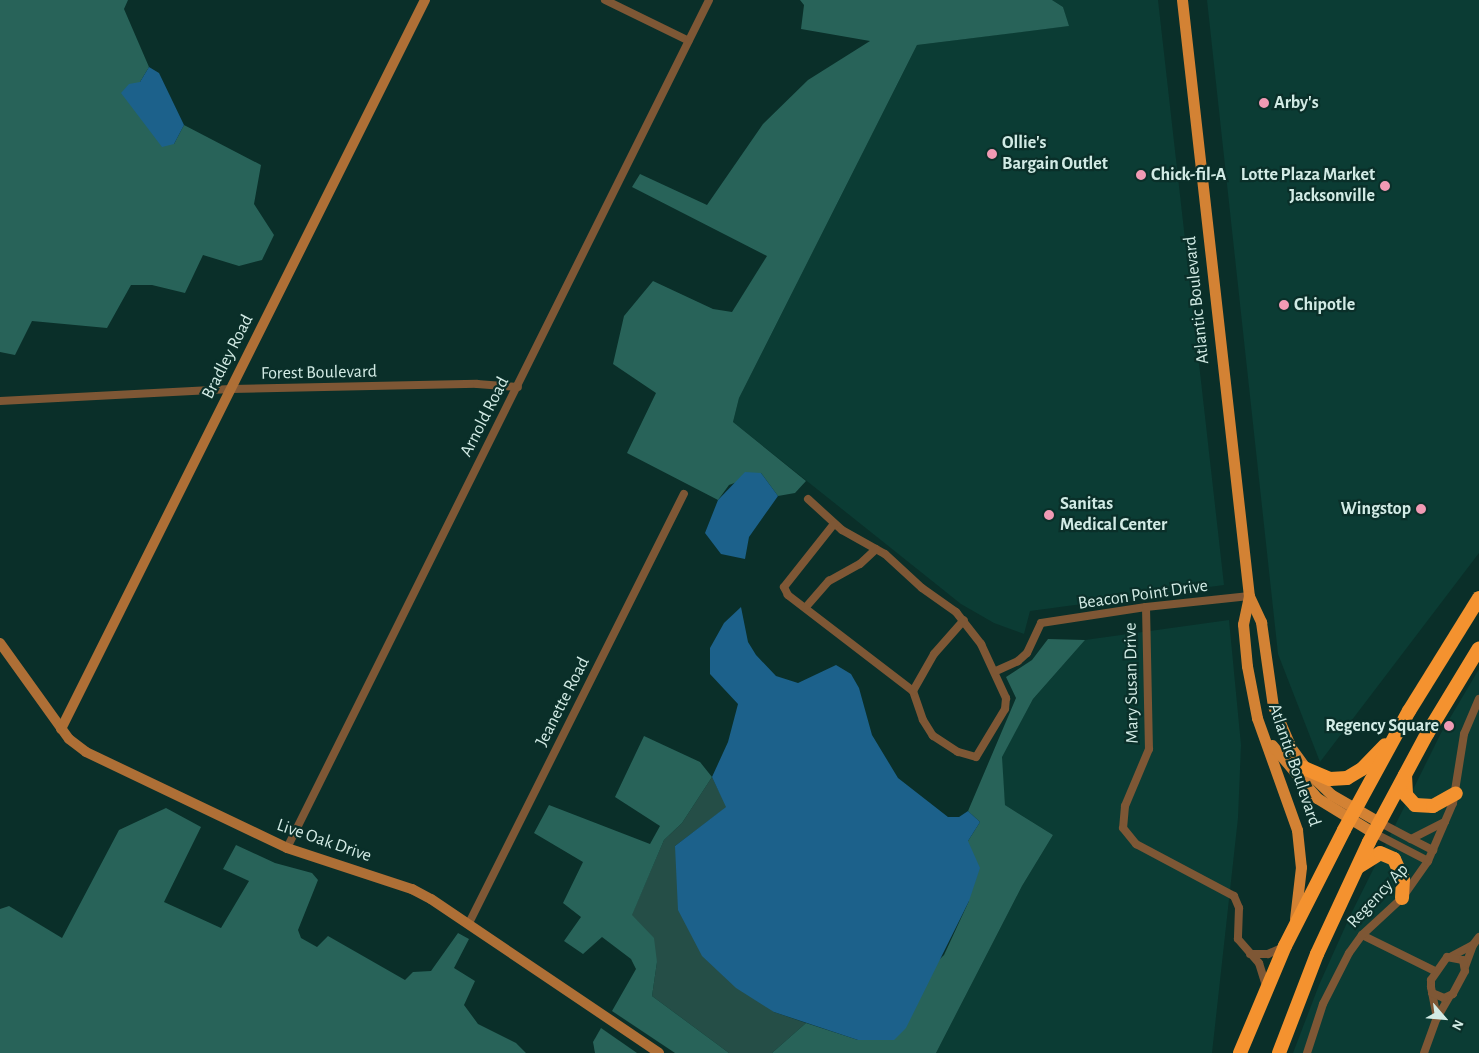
<!DOCTYPE html>
<style>
body{margin:0}
#map{position:relative;width:1479px;height:1053px;overflow:hidden;background:#0a2f29;font-family:"Alegreya Sans",sans-serif}
div>[style]{position:absolute}
.built>*{inset:0;background:#0b3c34}
.green>*{inset:0;background:#254e47}
.forest>*{inset:0;background:#286359}
.water>*{inset:0;background:#1c618b}
.street>*{height:8px;margin:-4px;padding:0 4px;transform-origin:4px;border-radius:4px;background:#7e5735}
.secondary>*{height:10px;margin:-5px;padding:0 5px;transform-origin:5px;border-radius:5px;background:#ae6f36}
.primary>*{height:11px;margin:-5.5px;padding:0 5.5px;transform-origin:5.5px;border-radius:5.5px;background:#d38234}
.highway>*{height:14px;margin:-7px;padding:0 7px;transform-origin:7px;border-radius:7px;background:#f4922f}
.dots>*{width:14px;height:14px;translate:-50% -50%;box-sizing:border-box;border:2px solid #0a2f29;border-radius:50%}
span{translate:-50% -50%;white-space:nowrap;text-align:center;line-height:1.15;-webkit-text-stroke:4.5px #0a2f29;paint-order:stroke}
.poi-label{font-size:18px;color:#d2ebe5;font-weight:700}
.left{translate:0 -50%;text-align:left}
.right{translate:-100% -50%;text-align:right}
.street-label{font-size:18px;color:#d2ebe5}
.north{position:absolute;left:1419px;top:993px;width:50px;height:50px;-webkit-text-stroke:4px #0a2f29;paint-order:stroke;rotate:117deg;font-size:14px;font-weight:700;line-height:20px;text-align:center;color:#d2ebe5}
.north::after{content:'';display:block;margin:auto;width:18px;height:22px;background:#d2ebe5;clip-path:polygon(50% 0,100% 100%,50% 72%,0 100%)}
</style>
<div id="map">
<div class="built">
<div style="clip-path:polygon(1052px 0,1158px 0,1224px 585px,1030px 611px,1024px 634px,994px 623px,961px 604px,733px 422px,739px 398px,917px 45px,1068px 26px,1063px 7px)"></div>
<div style="clip-path:polygon(1207px 0,1479px 0,1479px 553px,1320px 762px,1278px 654px)"></div>
<div style="clip-path:polygon(1229px 620px,1241px 745px,1238px 818px,1212px 1053px,936px 1053px,1022px 886px,1053px 835px,1005px 805px,1001px 757px,1033px 699px,1085px 640px)"></div>
<div style="clip-path:polygon(1479px 669px,1479px 1053px,1293px 1053px,1319px 985px,1350px 916px,1441px 733px)"></div>
</div>
<div class="green">
<div style="clip-path:polygon(712px 777px,727px 807px,675px 846px,774px 1012px,806px 1023px,772px 1053px,729px 1053px,652px 996px,657px 962px,631px 916px,664px 840px,682px 823px)"></div>
</div>
<div class="forest">
<div style="clip-path:polygon(0 0,128px 0,124px 9px,149px 67px,140px 82px,174px 144px,184px 125px,261px 165px,254px 204px,274px 235px,262px 260px,239px 266px,203px 255px,185px 293px,152px 285px,131px 285px,107px 328px,32px 321px,15px 355px,0 352px)"></div>
<div style="clip-path:polygon(800px 0,1052px 0,1063px 7px,1069px 26px,917px 45px,739px 398px,733px 422px,806px 481px,795px 493px,778px 496px,761px 473px,729px 485px,718px 500px,627px 453px,656px 393px,613px 364px,624px 316px,653px 281px,713px 309px,732px 312px,767px 256px,632px 187px,640px 174px,707px 205px,763px 124px,808px 80px,870px 41px,801px 29px,804px 5px)"></div>
<div style="clip-path:polygon(1048px 639px,1085px 640px,1033px 699px,1002px 757px,1005px 805px,1053px 835px,1022px 886px,936px 1053px,772px 1053px,806px 1023px,858px 1040px,944px 955px,969px 901px,968px 841px,980px 822px,968px 811px,1016px 698px,1006px 677px,1032px 660px)"></div>
<div style="clip-path:polygon(644px 736px,700px 762px,712px 777px,682px 823px,664px 840px,632px 915px,654px 938px,657px 962px,652px 996px,729px 1053px,675px 1053px,612px 1011px,636px 969px,631px 959px,602px 937px,583px 954px,564px 941px,581px 917px,563px 903px,583px 862px,534px 833px,549px 805px,650px 844px,660px 826px,615px 797px)"></div>
<div style="clip-path:polygon(166px 808px,201px 827px,164px 902px,221px 928px,249px 881px,223px 869px,236px 845px,275px 863px,312px 873px,318px 880px,298px 930px,301px 938px,317px 947px,328px 936px,405px 980px,413px 972px,431px 971px,458px 933px,469px 939px,454px 968px,475px 981px,464px 1005px,478px 1024px,516px 1043px,526px 1053px,0 1053px,0 909px,9px 906px,62px 938px,119px 830px)"></div>
<div style="clip-path:polygon(601px 1028px,637px 1053px,595px 1053px,593px 1042px)"></div>
</div>
<div class="water">
<div style="clip-path:polygon(149px 67px,159px 73px,184px 125px,174px 144px,162px 147px,121px 93px,129px 84px,140px 82px)"></div>
<div style="clip-path:polygon(745px 472px,761px 473px,778px 496px,749px 537px,745px 559px,721px 554px,705px 533px,718px 500px)"></div>
<div style="clip-path:polygon(741px 607px,748px 642px,756px 655px,776px 676px,798px 683px,836px 665px,851px 674px,859px 688px,872px 735px,898px 778px,948px 817px,959px 817px,968px 811px,980px 822px,968px 841px,980px 868px,969px 901px,906px 1028px,894px 1040px,858px 1040px,774px 1012px,736px 988px,702px 956px,678px 910px,675px 846px,726px 807px,712px 777px,728px 742px,738px 704px,710px 674px,710px 648px,724px 623px)"></div>
</div>
<div class="street">
<div style="left:605px;top:0;width:93px;rotate:26deg"></div>
<div style="left:0;top:401px;width:231px;rotate:-3deg"></div>
<div style="left:231px;top:389px;width:246px;rotate:-1.2deg"></div>
<div style="left:477px;top:384px;width:41px;rotate:4.2deg"></div>
<div style="left:808px;top:499px;width:46px;rotate:42.4deg"></div>
<div style="left:842px;top:530px;width:49px;rotate:29.2deg"></div>
<div style="left:885px;top:554px;width:50px;rotate:42.6deg"></div>
<div style="left:922px;top:588px;width:42px;rotate:35.2deg"></div>
<div style="left:956px;top:612px;width:41px;rotate:52deg"></div>
<div style="left:981px;top:644px;width:60px;rotate:65.2deg"></div>
<div style="left:1006px;top:698px;width:11px;rotate:95deg"></div>
<div style="left:1005px;top:709px;width:56px;rotate:121.1deg"></div>
<div style="left:976px;top:757px;width:19px;rotate:-164deg"></div>
<div style="left:958px;top:752px;width:30px;rotate:-147deg"></div>
<div style="left:933px;top:736px;width:19px;rotate:-122deg"></div>
<div style="left:923px;top:720px;width:31px;rotate:-109deg"></div>
<div style="left:913px;top:691px;width:158px;rotate:-142.5deg"></div>
<div style="left:788px;top:595px;width:9px;rotate:-117deg"></div>
<div style="left:784px;top:587px;width:80px;rotate:-51.6deg"></div>
<div style="left:806px;top:607px;width:35px;rotate:-49deg"></div>
<div style="left:829px;top:581px;width:35px;rotate:-29deg"></div>
<div style="left:860px;top:564px;width:22px;rotate:-43deg"></div>
<div style="left:1146px;top:607px;width:142px;rotate:88.8deg"></div>
<div style="left:1149px;top:749px;width:62px;rotate:112.8deg"></div>
<div style="left:1125px;top:806px;width:22px;rotate:95deg"></div>
<div style="left:1123px;top:828px;width:21px;rotate:51deg"></div>
<div style="left:1136px;top:844px;width:111px;rotate:28deg"></div>
<div style="left:1234px;top:896px;width:13px;rotate:67deg"></div>
<div style="left:1239px;top:908px;width:31px;rotate:92deg"></div>
<div style="left:1238px;top:939px;width:32px;rotate:49deg"></div>
<div style="left:1259px;top:963px;width:24px;rotate:73deg"></div>
<div style="left:996px;top:671px;width:24px;rotate:-24deg"></div>
<div style="left:1018px;top:661px;width:12px;rotate:-42deg"></div>
<div style="left:1027px;top:653px;width:33px;rotate:-65deg"></div>
<div style="left:1041px;top:623px;width:106px;rotate:-8.7deg"></div>
<div style="left:1146px;top:607px;width:104px;rotate:-6.1deg"></div>
<div style="left:913px;top:691px;width:43px;rotate:-60.4deg"></div>
<div style="left:934px;top:654px;width:45px;rotate:-48.6deg"></div>
<div style="left:1379px;top:822px;width:36px;rotate:28deg"></div>
<div style="left:1411px;top:839px;width:38px;rotate:-27deg"></div>
<div style="left:1374px;top:833px;width:61px;rotate:27.4deg"></div>
<div style="left:1411px;top:839px;width:25px;rotate:27deg"></div>
<div style="left:287px;top:848px;width:947px;rotate:-63.54deg"></div>
<div style="left:469px;top:923px;width:480px;rotate:-63.4deg"></div>
<div style="left:1362px;top:935px;width:81px;rotate:26.3deg"></div>
<div style="left:1250px;top:954px;width:18px"></div>
<div style="left:1268px;top:954px;width:17px;rotate:-24deg"></div>
<div style="left:1452px;top:956px;width:24px;rotate:-28deg"></div>
<div style="left:1473px;top:945px;width:10px;rotate:-53deg"></div>
<div style="left:1465px;top:967px;width:23px;rotate:-70deg"></div>
<div style="left:1437px;top:1018px;width:24px;rotate:-60deg"></div>
<div style="left:1307px;top:1053px;width:52px;rotate:-71.9deg"></div>
<div style="left:1323px;top:1004px;width:57px;rotate:-63deg"></div>
<div style="left:1349px;top:953px;width:22px;rotate:-54deg"></div>
<div style="left:1362px;top:935px;width:54px;rotate:-42.8deg"></div>
<div style="left:1402px;top:898px;width:45px;rotate:-54.9deg"></div>
<div style="left:1428px;top:861px;width:63px;rotate:-66.7deg"></div>
<div style="left:1453px;top:803px;width:70px;rotate:-80.9deg"></div>
<div style="left:1464px;top:734px;width:38px;rotate:-67deg"></div>
<div style="left:1424px;top:1053px;width:37px;rotate:-70deg"></div>
<div style="left:1437px;top:1018px;width:32px;rotate:-101deg"></div>
<div style="left:1431px;top:987px;width:7px;rotate:-90deg"></div>
<div style="left:1431px;top:980px;width:28px;rotate:-55deg"></div>
<div style="left:1447px;top:957px;width:16px;rotate:11deg"></div>
<div style="left:1463px;top:960px;width:11px;rotate:80deg"></div>
<div style="left:1465px;top:971px;width:26px;rotate:118deg"></div>
<div style="left:1453px;top:994px;width:10px;rotate:156deg"></div>
<div style="left:1444px;top:998px;width:13px;rotate:-157deg"></div>
</div>
<div class="secondary">
<div style="left:0;top:643px;width:118px;rotate:54.3deg"></div>
<div style="left:69px;top:739px;width:21px;rotate:37deg"></div>
<div style="left:86px;top:752px;width:223px;rotate:25.5deg"></div>
<div style="left:287px;top:848px;width:132px;rotate:18.2deg"></div>
<div style="left:412px;top:889px;width:21px;rotate:28deg"></div>
<div style="left:431px;top:899px;width:275px;rotate:34deg"></div>
<div style="left:61px;top:729px;width:815px;rotate:-63.47deg"></div>
</div>
<div class="primary">
<div style="left:1182px;top:0;width:600px;rotate:83.59deg"></div>
<div style="left:1249px;top:596px;width:29px;rotate:102deg"></div>
<div style="left:1243px;top:624px;width:42px;rotate:84.6deg"></div>
<div style="left:1247px;top:666px;width:53px;rotate:79.1deg"></div>
<div style="left:1257px;top:718px;width:119px;rotate:70.3deg"></div>
<div style="left:1297px;top:830px;width:37px;rotate:84deg"></div>
<div style="left:1301px;top:867px;width:52px;rotate:96.6deg"></div>
<div style="left:1249px;top:596px;width:29px;rotate:65deg"></div>
<div style="left:1261px;top:622px;width:85px;rotate:81.9deg"></div>
<div style="left:1273px;top:706px;width:46px;rotate:66.8deg"></div>
<div style="left:1291px;top:748px;width:32px;rotate:54deg"></div>
<div style="left:1310px;top:774px;width:30px;rotate:44deg"></div>
<div style="left:1332px;top:795px;width:54px;rotate:29.9deg"></div>
<div style="left:1272px;top:745px;width:70px;rotate:49.7deg"></div>
<div style="left:1317px;top:798px;width:67px;rotate:31.6deg"></div>
</div>
<div class="highway">
<div style="left:1304px;top:768px;width:28px;rotate:23deg"></div>
<div style="left:1330px;top:779px;width:17px;rotate:-3deg"></div>
<div style="left:1347px;top:778px;width:17px;rotate:-31deg"></div>
<div style="left:1362px;top:769px;width:33px;rotate:-46deg"></div>
<div style="left:1405px;top:775px;width:20px;rotate:87deg"></div>
<div style="left:1406px;top:795px;width:13px;rotate:48deg"></div>
<div style="left:1415px;top:805px;width:18px;rotate:3deg"></div>
<div style="left:1433px;top:806px;width:26px;rotate:-29deg"></div>
<div style="left:1358px;top:867px;width:26px;rotate:-32deg"></div>
<div style="left:1380px;top:853px;width:15px;rotate:23deg"></div>
<div style="left:1394px;top:859px;width:22px;rotate:66deg"></div>
<div style="left:1403px;top:879px;width:19px;rotate:93deg"></div>
<div style="left:1240px;top:1053px;width:116px;rotate:-67.2deg"></div>
<div style="left:1285px;top:946px;width:130px;rotate:-63deg"></div>
<div style="left:1344px;top:830px;width:136px;rotate:-61.4deg"></div>
<div style="left:1409px;top:711px;width:133px;rotate:-58.2deg"></div>
<div style="left:1279px;top:1053px;width:106px;rotate:-69deg"></div>
<div style="left:1317px;top:954px;width:123px;rotate:-65.1deg"></div>
<div style="left:1369px;top:842px;width:123px;rotate:-61.8deg"></div>
<div style="left:1427px;top:734px;width:100px;rotate:-58.8deg"></div>
</div>
<div class="dots">
<div style="left:1264px;top:103px;background:#f19ab4"></div>
<div style="left:992px;top:154px;background:#f19ab4"></div>
<div style="left:1141px;top:175px;background:#f19ab4"></div>
<div style="left:1385px;top:186px;background:#f19ab4"></div>
<div style="left:1284px;top:305px;background:#f19ab4"></div>
<div style="left:1421px;top:509px;background:#f19ab4"></div>
<div style="left:1049px;top:515px;background:#f19ab4"></div>
<div style="left:1449px;top:726px;background:#f19ab4"></div>
</div>
<div class="poi-label">
<span class="left" style="left:1274px;top:103px">Arby's</span>
<span class="left" style="left:1002px;top:154px">Ollie's<br>Bargain Outlet</span>
<span class="left" style="left:1151px;top:175px">Chick-fil-A</span>
<span class="right" style="left:1375px;top:186px">Lotte Plaza Market<br>Jacksonville</span>
<span class="left" style="left:1294px;top:305px">Chipotle</span>
<span class="left" style="left:1060px;top:515px">Sanitas<br>Medical Center</span>
<span class="right" style="left:1411px;top:509px">Wingstop</span>
<span class="right" style="left:1439px;top:726px">Regency Square</span>
</div>
<div class="street-label">
<span style="left:1197px;top:300px;rotate:-96deg">Atlantic Boulevard</span>
<span style="left:228px;top:357px;rotate:-63deg">Bradley Road</span>
<span style="left:319px;top:373px;rotate:-1deg">Forest Boulevard</span>
<span style="left:485px;top:417px;rotate:-63deg">Arnold Road</span>
<span style="left:1143px;top:595px;rotate:-8deg">Beacon Point Drive</span>
<span style="left:1132px;top:683px;rotate:-91deg">Mary Susan Drive</span>
<span style="left:563px;top:702px;rotate:-63deg">Jeanette Road</span>
<span style="left:1294px;top:765px;rotate:71deg">Atlantic Boulevard</span>
<span style="left:324px;top:841px;rotate:19deg">Live Oak Drive</span>
<span style="left:1378px;top:896px;rotate:-47deg">Regency Ap</span>
</div>
<div class="north">N</div>
</div>
